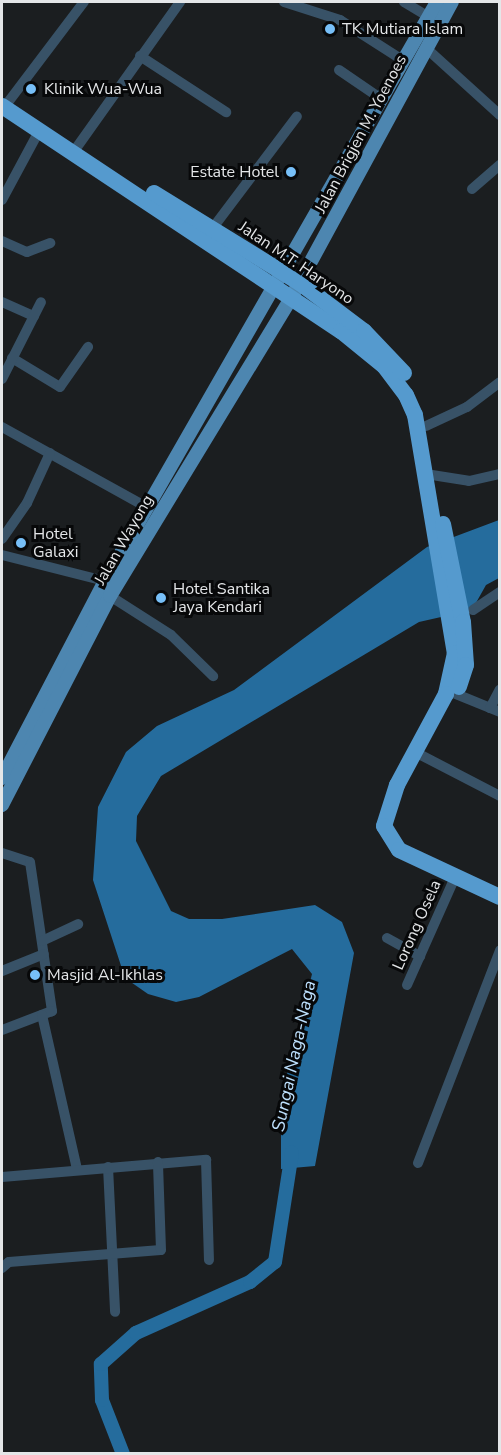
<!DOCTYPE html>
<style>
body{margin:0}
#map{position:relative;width:501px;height:1455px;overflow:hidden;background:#1b1e20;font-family:"Nunito Sans",sans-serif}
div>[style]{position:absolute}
.water>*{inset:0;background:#256c9d}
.river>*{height:14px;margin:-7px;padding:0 7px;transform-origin:7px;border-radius:7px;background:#256c9d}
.minor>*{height:10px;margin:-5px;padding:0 5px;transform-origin:5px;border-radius:5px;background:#385267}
.major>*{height:14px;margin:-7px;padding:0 7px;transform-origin:7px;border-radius:7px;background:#4d86b0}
.highway>*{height:16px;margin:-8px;padding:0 8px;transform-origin:8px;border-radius:8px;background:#559ace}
.dots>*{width:16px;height:16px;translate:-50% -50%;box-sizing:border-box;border:3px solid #070809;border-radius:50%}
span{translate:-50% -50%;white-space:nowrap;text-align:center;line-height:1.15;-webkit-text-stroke:6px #070809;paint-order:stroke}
.poi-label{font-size:16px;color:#e4e6e8}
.left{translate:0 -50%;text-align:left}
.right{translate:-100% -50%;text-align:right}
.street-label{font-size:16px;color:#e4e6e8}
.water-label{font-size:18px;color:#bee1fe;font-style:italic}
.frame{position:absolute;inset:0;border:3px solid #e4e6e8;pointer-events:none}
</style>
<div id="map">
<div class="water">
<div style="clip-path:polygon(499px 520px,499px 578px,486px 585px,472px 610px,419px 622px,161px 776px,137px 816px,136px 841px,171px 911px,189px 919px,222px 919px,315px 905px,342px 922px,354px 953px,315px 1166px,281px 1169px,281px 1098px,312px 974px,292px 949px,199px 997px,176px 1002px,148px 994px,125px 978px,93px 880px,98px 807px,126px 752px,157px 726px,234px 690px,427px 547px)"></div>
</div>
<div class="river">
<div style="left:123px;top:1454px;width:58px;rotate:-111.3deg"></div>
<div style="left:102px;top:1400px;width:36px;rotate:-92deg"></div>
<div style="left:101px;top:1364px;width:47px;rotate:-41.5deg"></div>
<div style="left:136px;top:1333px;width:125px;rotate:-24.1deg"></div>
<div style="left:250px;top:1282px;width:32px;rotate:-39deg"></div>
<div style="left:275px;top:1262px;width:111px;rotate:-81.2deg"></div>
</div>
<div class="minor">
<div style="left:284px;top:2px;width:59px;rotate:17.8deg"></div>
<div style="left:340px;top:20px;width:76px;rotate:32.6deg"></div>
<div style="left:404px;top:2px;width:29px;rotate:31deg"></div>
<div style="left:426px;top:48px;width:100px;rotate:42.2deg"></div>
<div style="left:140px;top:56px;width:103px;rotate:33.1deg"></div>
<div style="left:339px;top:70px;width:53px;rotate:34.3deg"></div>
<div style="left:9px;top:101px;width:124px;rotate:-52.9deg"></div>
<div style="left:77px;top:147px;width:178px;rotate:-54.6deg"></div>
<div style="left:472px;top:189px;width:37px;rotate:-41deg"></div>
<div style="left:2px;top:200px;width:76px;rotate:-61.8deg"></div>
<div style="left:212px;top:229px;width:141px;rotate:-53deg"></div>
<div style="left:2px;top:241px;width:27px;rotate:24deg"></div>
<div style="left:27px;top:252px;width:25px;rotate:-21deg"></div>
<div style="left:2px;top:302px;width:35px;rotate:24deg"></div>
<div style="left:12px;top:358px;width:56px;rotate:31.1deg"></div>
<div style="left:60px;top:387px;width:49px;rotate:-55deg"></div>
<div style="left:2px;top:379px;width:86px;rotate:-63.1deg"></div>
<div style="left:426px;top:426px;width:45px;rotate:-24.9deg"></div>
<div style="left:467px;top:407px;width:41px;rotate:-37.1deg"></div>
<div style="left:2px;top:427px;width:167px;rotate:29deg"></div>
<div style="left:432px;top:475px;width:37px;rotate:9deg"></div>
<div style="left:469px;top:481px;width:32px;rotate:-13deg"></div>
<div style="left:2px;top:539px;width:44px;rotate:-55.2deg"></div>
<div style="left:27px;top:503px;width:55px;rotate:-65.3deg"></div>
<div style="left:2px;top:555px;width:106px;rotate:14.2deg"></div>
<div style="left:110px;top:596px;width:72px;rotate:32.6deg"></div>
<div style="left:171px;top:635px;width:59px;rotate:44.3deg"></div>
<div style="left:473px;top:610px;width:32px;rotate:-34deg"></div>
<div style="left:456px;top:694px;width:48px;rotate:22.2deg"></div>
<div style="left:490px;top:708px;width:21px;rotate:-62deg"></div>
<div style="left:415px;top:752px;width:96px;rotate:27.4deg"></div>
<div style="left:2px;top:853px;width:29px;rotate:18deg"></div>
<div style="left:30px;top:862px;width:151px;rotate:81.6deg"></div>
<div style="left:52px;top:1011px;width:53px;rotate:159.2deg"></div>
<div style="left:387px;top:938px;width:38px;rotate:29deg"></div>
<div style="left:42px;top:941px;width:40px;rotate:-25deg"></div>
<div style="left:2px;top:971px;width:45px;rotate:-22deg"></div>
<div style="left:407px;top:985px;width:118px;rotate:-66deg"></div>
<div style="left:42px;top:1015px;width:158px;rotate:77.2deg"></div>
<div style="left:418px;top:1163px;width:228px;rotate:-68.9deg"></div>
<div style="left:108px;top:1167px;width:145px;rotate:87.2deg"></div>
<div style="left:2px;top:1177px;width:205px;rotate:-4.8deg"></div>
<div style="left:206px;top:1160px;width:100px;rotate:88.3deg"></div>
<div style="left:2px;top:1268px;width:9px;rotate:-41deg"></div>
<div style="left:9px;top:1262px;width:152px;rotate:-4.5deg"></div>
<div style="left:161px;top:1250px;width:88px;rotate:-92deg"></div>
</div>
<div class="major">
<div style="left:2px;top:778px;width:222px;rotate:-62.4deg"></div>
<div style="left:105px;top:581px;width:667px;rotate:-60.17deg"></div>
<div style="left:2px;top:805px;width:235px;rotate:-62.7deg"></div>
<div style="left:110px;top:596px;width:346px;rotate:-58.7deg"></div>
<div style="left:290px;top:300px;width:339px;rotate:-61.5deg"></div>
</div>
<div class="highway">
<div style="left:2px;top:106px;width:407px;rotate:33.6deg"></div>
<div style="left:341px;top:331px;width:55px;rotate:39.1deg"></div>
<div style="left:384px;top:366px;width:36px;rotate:53deg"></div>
<div style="left:406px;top:395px;width:22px;rotate:66deg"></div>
<div style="left:415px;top:415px;width:241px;rotate:80.5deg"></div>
<div style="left:455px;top:653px;width:42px;rotate:102.4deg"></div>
<div style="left:446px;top:694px;width:103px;rotate:118.3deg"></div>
<div style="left:397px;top:785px;width:43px;rotate:107.6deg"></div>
<div style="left:384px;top:826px;width:28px;rotate:58deg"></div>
<div style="left:399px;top:850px;width:111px;rotate:25deg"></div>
<div style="left:154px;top:193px;width:172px;rotate:31.7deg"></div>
<div style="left:300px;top:283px;width:80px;rotate:36.9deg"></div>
<div style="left:364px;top:331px;width:58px;rotate:46.4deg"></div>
<div style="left:443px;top:524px;width:100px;rotate:78.5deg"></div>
<div style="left:463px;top:622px;width:43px;rotate:86deg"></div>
<div style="left:466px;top:665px;width:23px;rotate:108deg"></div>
</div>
<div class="dots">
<div style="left:330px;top:29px;background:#77bff7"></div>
<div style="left:31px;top:89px;background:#77bff7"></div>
<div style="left:291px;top:172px;background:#77bff7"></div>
<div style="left:21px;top:543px;background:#77bff7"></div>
<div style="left:161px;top:598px;background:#77bff7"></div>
<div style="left:35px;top:975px;background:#77bff7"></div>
</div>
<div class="poi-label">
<span class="left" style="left:342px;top:29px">TK Mutiara Islam</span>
<span class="left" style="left:44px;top:89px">Klinik Wua-Wua</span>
<span class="right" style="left:279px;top:172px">Estate Hotel</span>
<span class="left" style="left:33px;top:543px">Hotel<br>Galaxi</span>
<span class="left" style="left:173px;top:598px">Hotel Santika<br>Jaya Kendari</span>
<span class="left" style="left:47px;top:975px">Masjid Al-Ikhlas</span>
</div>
<div class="street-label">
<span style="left:361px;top:134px;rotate:-62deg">Jalan Brigjen M. Yoenoes</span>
<span style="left:296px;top:263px;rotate:34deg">Jalan M.T. Haryono</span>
<span style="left:124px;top:540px;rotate:-60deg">Jalan Wayong</span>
<span style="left:417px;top:925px;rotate:-66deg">Lorong Osela</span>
</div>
<div class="water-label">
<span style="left:294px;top:1056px;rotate:-78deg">Sungai Naga-Naga</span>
</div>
<div class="frame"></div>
</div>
